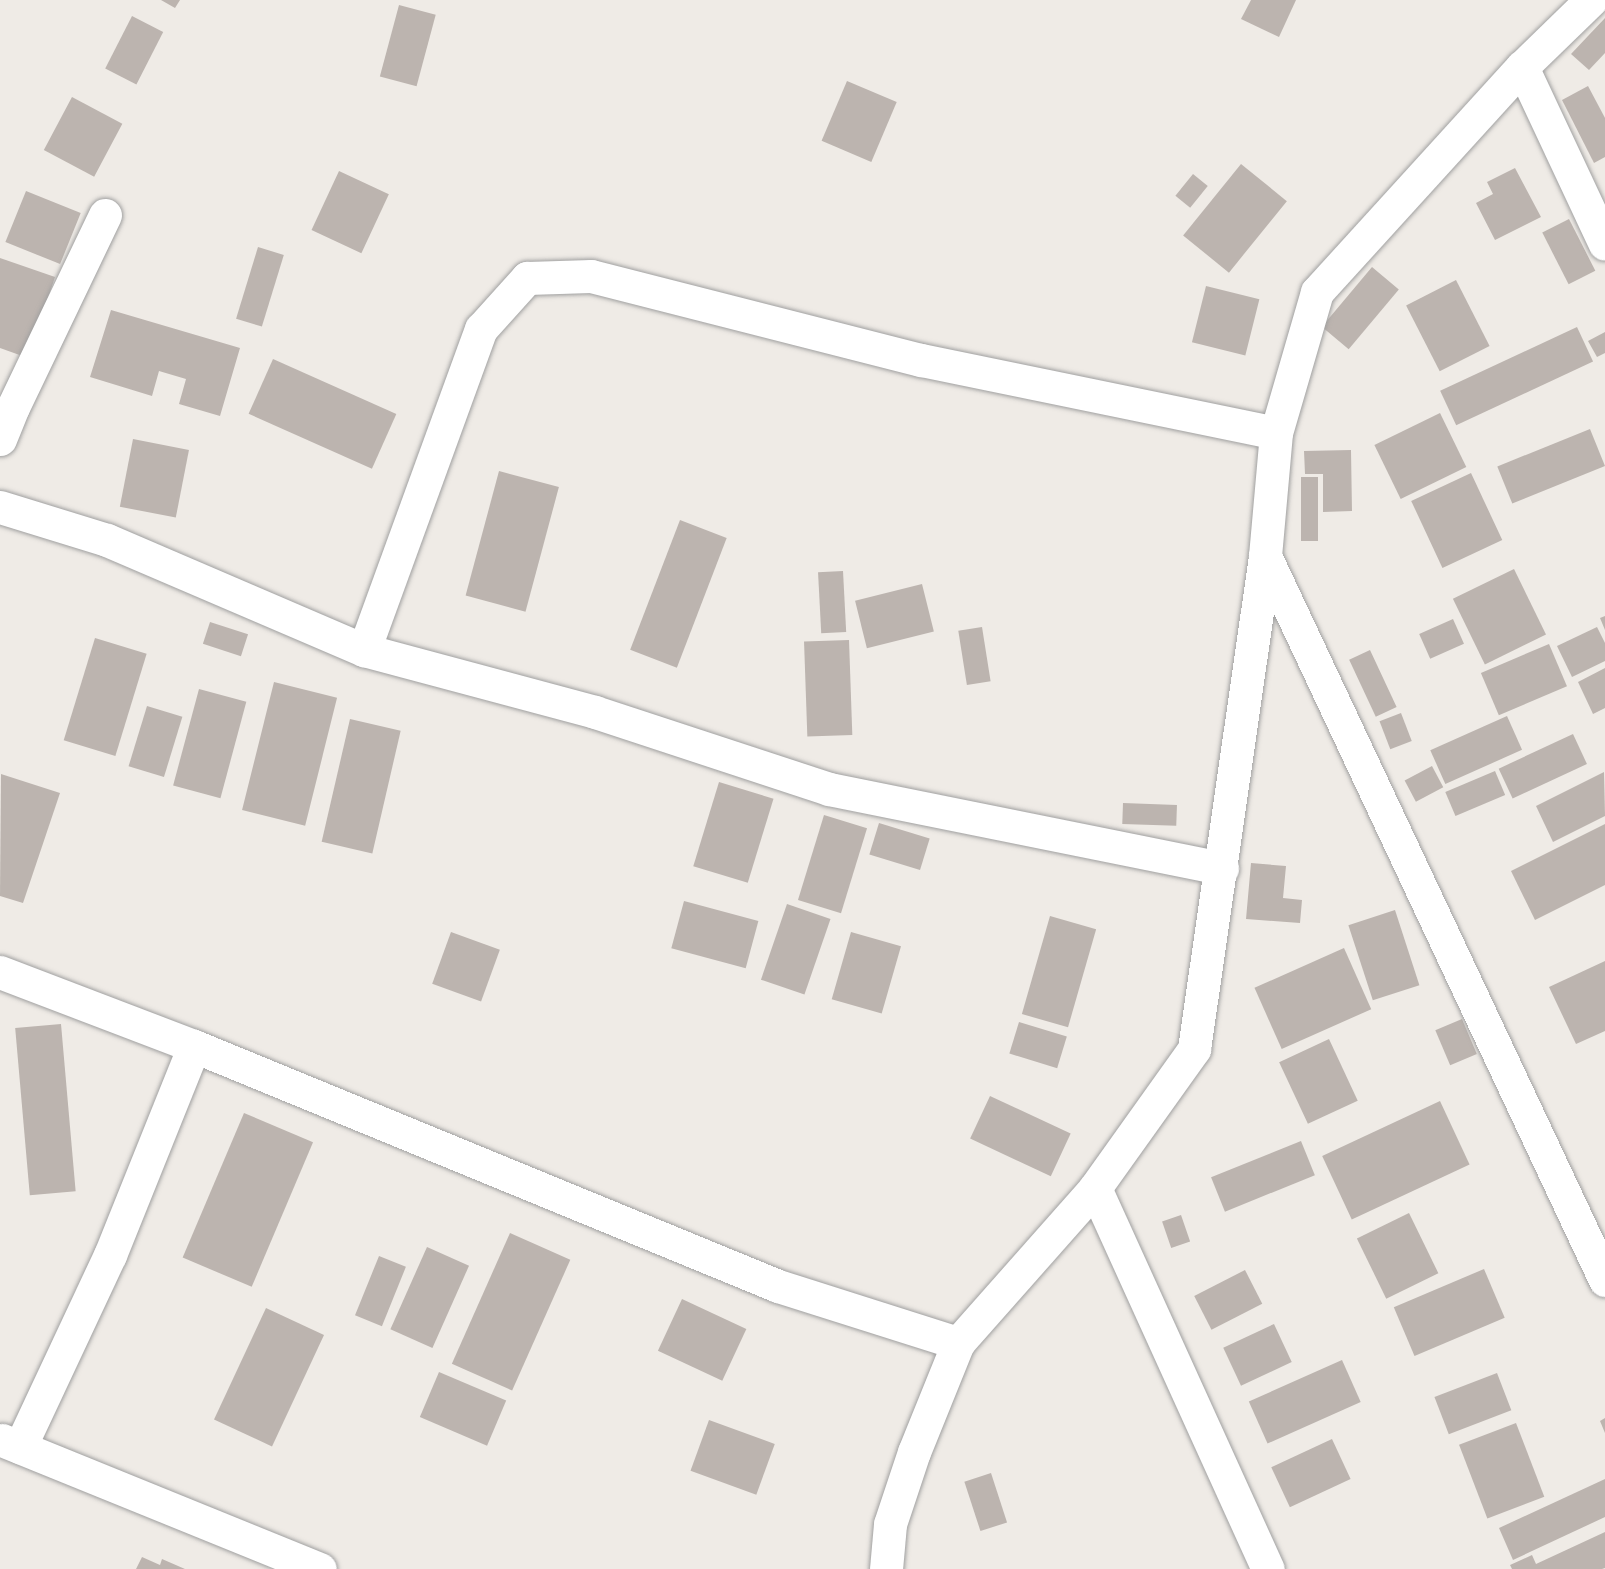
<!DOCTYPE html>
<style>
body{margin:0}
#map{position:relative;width:1605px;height:1569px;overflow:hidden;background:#efebe6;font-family:Signika,sans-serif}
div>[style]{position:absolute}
.building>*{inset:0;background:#bcb4af;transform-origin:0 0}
.roads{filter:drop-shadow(0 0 2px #a0a0a0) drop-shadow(0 0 2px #a0a0a0)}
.street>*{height:33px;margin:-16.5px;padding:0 16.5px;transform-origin:16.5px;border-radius:16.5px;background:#fff}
span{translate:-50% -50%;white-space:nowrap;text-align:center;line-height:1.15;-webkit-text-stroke:6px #fff;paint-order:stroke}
</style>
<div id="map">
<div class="building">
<div style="clip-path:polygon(161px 0,180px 0,175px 8px)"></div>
<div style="clip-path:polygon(1251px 0,1296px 0,1279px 37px,1241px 19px)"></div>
<div style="left:399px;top:5px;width:38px;height:74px;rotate:15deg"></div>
<div style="left:132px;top:16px;width:35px;height:59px;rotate:27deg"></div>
<div style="clip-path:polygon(1605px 18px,1605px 53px,1589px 70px,1571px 54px)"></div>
<div style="left:847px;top:81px;width:54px;height:65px;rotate:23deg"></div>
<div style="clip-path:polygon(1588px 86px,1605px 118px,1605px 157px,1594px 163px,1562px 100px)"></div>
<div style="left:72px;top:97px;width:57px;height:60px;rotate:28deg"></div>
<div style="left:1241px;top:164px;width:59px;height:92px;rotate:39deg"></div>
<div style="clip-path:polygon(1515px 168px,1541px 217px,1495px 240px,1476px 203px,1493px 194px,1487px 182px)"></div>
<div style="left:339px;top:171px;width:55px;height:65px;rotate:25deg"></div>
<div style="left:1193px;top:174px;width:19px;height:28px;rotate:39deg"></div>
<div style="left:26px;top:191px;width:59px;height:55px;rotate:22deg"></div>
<div style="left:1569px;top:219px;width:58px;height:30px;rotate:63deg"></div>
<div style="left:258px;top:247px;width:27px;height:75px;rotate:17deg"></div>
<div style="clip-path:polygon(0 258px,55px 277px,28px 358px,0 348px)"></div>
<div style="left:1372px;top:267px;width:35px;height:78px;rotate:40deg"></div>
<div style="left:1456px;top:280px;width:74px;height:56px;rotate:63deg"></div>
<div style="left:1206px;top:286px;width:55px;height:58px;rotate:14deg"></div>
<div style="clip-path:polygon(111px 310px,240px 348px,220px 416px,179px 404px,186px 379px,159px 371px,152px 396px,90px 377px)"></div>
<div style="left:1577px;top:327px;width:38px;height:151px;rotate:65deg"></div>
<div style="clip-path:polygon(1605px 332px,1605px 353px,1597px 357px,1588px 341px)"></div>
<div style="left:273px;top:359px;width:135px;height:60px;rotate:24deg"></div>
<div style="left:1440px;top:413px;width:60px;height:73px;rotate:64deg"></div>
<div style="left:1590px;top:429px;width:40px;height:100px;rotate:68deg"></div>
<div style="left:133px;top:439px;width:57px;height:69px;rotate:11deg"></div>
<div style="clip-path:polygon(1351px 450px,1352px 511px,1323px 512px,1323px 474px,1305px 474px,1304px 451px)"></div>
<div style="left:499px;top:471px;width:62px;height:129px;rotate:15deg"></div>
<div style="left:1471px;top:473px;width:74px;height:66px;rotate:65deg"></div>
<div style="left:1301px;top:477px;width:17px;height:64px"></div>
<div style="left:680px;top:520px;width:50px;height:139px;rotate:21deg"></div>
<div style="left:1514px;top:569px;width:73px;height:68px;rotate:64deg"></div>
<div style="left:843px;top:571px;width:61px;height:25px;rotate:87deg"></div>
<div style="left:922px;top:584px;width:49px;height:69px;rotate:76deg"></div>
<div style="clip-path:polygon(1605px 616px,1605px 630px,1600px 618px)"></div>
<div style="left:1453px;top:619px;width:27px;height:37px;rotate:66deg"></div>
<div style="left:210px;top:622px;width:40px;height:23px;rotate:18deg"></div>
<div style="left:982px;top:627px;width:55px;height:24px;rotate:81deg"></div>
<div style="clip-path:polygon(1597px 627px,1605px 643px,1605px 661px,1572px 677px,1557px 646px)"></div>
<div style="left:95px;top:638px;width:54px;height:107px;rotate:17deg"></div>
<div style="left:849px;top:640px;width:95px;height:45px;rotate:88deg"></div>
<div style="left:1549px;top:644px;width:46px;height:74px;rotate:67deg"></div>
<div style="left:1370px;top:650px;width:63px;height:23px;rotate:65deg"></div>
<div style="clip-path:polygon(1605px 668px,1605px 708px,1593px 714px,1578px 682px)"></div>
<div style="left:274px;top:682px;width:65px;height:132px;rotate:14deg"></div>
<div style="left:199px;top:689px;width:49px;height:100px;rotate:15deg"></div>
<div style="left:147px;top:706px;width:37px;height:63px;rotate:17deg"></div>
<div style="left:1401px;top:713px;width:30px;height:23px;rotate:69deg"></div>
<div style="left:1507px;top:716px;width:37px;height:84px;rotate:66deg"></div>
<div style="left:350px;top:719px;width:52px;height:126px;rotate:13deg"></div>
<div style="left:1573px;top:734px;width:33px;height:82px;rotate:65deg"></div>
<div style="left:1432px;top:766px;width:24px;height:31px;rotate:62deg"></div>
<div style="left:1495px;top:771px;width:26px;height:54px;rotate:67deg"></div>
<div style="clip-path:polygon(1604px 772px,1605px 816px,1553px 842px,1536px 806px)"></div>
<div style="clip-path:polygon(1px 774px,60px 793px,23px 903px,0 896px)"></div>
<div style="left:719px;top:782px;width:57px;height:88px;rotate:17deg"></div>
<div style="left:1123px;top:803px;width:54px;height:21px;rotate:2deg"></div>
<div style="left:824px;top:815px;width:45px;height:89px;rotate:17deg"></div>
<div style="left:879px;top:823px;width:53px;height:33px;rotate:17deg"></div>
<div style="clip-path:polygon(1605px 824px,1605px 885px,1535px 920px,1511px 871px)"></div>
<div style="clip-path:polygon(1251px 863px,1286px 866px,1283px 898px,1302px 900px,1300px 923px,1246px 919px)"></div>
<div style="left:684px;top:901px;width:77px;height:49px;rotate:15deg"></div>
<div style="left:787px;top:904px;width:46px;height:80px;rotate:19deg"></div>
<div style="left:1395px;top:910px;width:79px;height:49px;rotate:72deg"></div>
<div style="left:1050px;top:916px;width:48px;height:102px;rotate:16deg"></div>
<div style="left:451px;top:932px;width:52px;height:55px;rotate:20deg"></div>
<div style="left:851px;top:932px;width:52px;height:70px;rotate:16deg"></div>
<div style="left:1344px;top:948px;width:67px;height:98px;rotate:66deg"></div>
<div style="clip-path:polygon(1605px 961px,1605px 1031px,1576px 1044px,1549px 987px)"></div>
<div style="left:1462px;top:1019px;width:38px;height:29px;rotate:67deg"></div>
<div style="left:1019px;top:1022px;width:50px;height:33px;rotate:17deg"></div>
<div style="left:61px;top:1024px;width:168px;height:46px;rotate:85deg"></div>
<div style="left:1329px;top:1039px;width:68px;height:55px;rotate:65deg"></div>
<div style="left:990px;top:1096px;width:89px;height:47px;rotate:25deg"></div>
<div style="left:1440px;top:1101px;width:70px;height:130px;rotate:65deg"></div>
<div style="left:244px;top:1113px;width:75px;height:157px;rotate:23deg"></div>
<div style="left:1301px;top:1141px;width:37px;height:97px;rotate:68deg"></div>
<div style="left:1409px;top:1213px;width:67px;height:58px;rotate:64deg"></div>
<div style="left:1181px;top:1215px;width:28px;height:20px;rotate:71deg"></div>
<div style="left:510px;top:1233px;width:66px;height:143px;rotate:24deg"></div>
<div style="left:427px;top:1247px;width:46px;height:90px;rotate:24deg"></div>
<div style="left:379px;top:1256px;width:29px;height:64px;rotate:22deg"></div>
<div style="left:1484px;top:1269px;width:53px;height:98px;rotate:67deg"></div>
<div style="left:1245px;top:1270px;width:38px;height:57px;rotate:63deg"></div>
<div style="left:682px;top:1299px;width:71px;height:57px;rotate:25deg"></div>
<div style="left:266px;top:1308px;width:64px;height:123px;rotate:25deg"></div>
<div style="left:1274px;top:1324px;width:42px;height:56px;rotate:65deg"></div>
<div style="left:1342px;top:1360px;width:46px;height:102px;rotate:66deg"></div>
<div style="left:439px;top:1372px;width:73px;height:49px;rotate:23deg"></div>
<div style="left:1497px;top:1373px;width:40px;height:67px;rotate:69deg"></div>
<div style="clip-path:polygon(1605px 1418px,1605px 1433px,1600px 1421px)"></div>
<div style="left:709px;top:1420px;width:70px;height:54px;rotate:20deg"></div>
<div style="left:1516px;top:1423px;width:79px;height:61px;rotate:69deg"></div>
<div style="left:1332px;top:1439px;width:44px;height:67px;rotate:65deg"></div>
<div style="left:991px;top:1473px;width:52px;height:28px;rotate:72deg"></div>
<div style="clip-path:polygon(1605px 1479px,1605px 1517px,1513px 1560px,1499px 1528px)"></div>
<div style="clip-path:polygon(1605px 1532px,1605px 1568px,1602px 1569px,1512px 1569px,1510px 1565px,1532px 1555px,1536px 1564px)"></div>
<div style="clip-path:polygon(142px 1557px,160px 1565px,162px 1559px,185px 1569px,136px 1569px)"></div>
</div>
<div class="roads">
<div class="street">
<div style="left:1522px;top:67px;width:195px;rotate:64.9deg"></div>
<div style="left:0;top:439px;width:35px;rotate:-68deg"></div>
<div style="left:13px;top:407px;width:213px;rotate:-64.4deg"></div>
<div style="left:0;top:507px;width:112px;rotate:17.1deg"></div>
<div style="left:107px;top:540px;width:280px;rotate:23.2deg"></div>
<div style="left:364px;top:650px;width:239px;rotate:15deg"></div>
<div style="left:595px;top:712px;width:246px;rotate:18.2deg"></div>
<div style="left:829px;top:789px;width:401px;rotate:11.4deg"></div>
<div style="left:1265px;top:556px;width:800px;rotate:64.84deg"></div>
<div style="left:364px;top:650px;width:342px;rotate:-70deg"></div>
<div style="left:481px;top:329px;width:69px;rotate:-48deg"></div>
<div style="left:527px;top:278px;width:64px;rotate:-1.8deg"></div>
<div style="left:591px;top:276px;width:341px;rotate:14.3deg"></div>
<div style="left:921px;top:360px;width:362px;rotate:11.6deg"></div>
<div style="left:0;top:972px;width:208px;rotate:20.9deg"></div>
<div style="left:194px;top:1046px;width:631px;rotate:22.34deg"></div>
<div style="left:778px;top:1286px;width:189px;rotate:17.6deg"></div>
<div style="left:1095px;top:1188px;width:418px;rotate:65.6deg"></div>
<div style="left:2px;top:1440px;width:343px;rotate:22.1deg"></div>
<div style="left:20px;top:1447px;width:212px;rotate:-64.9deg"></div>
<div style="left:110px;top:1255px;width:225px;rotate:-68.1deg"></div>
<div style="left:886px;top:1569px;width:45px;rotate:-84.9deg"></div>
<div style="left:890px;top:1524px;width:76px;rotate:-71.6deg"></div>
<div style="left:914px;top:1452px;width:118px;rotate:-68deg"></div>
<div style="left:958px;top:1343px;width:207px;rotate:-48.5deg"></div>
<div style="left:1095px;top:1188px;width:171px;rotate:-54.5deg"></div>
<div style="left:1194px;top:1049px;width:498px;rotate:-81.8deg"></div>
<div style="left:1265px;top:556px;width:123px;rotate:-84.9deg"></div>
<div style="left:1276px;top:433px;width:147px;rotate:-73.8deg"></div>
<div style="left:1317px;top:292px;width:304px;rotate:-47.7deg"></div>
<div style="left:1522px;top:67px;width:96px;rotate:-44.2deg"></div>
</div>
</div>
</div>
